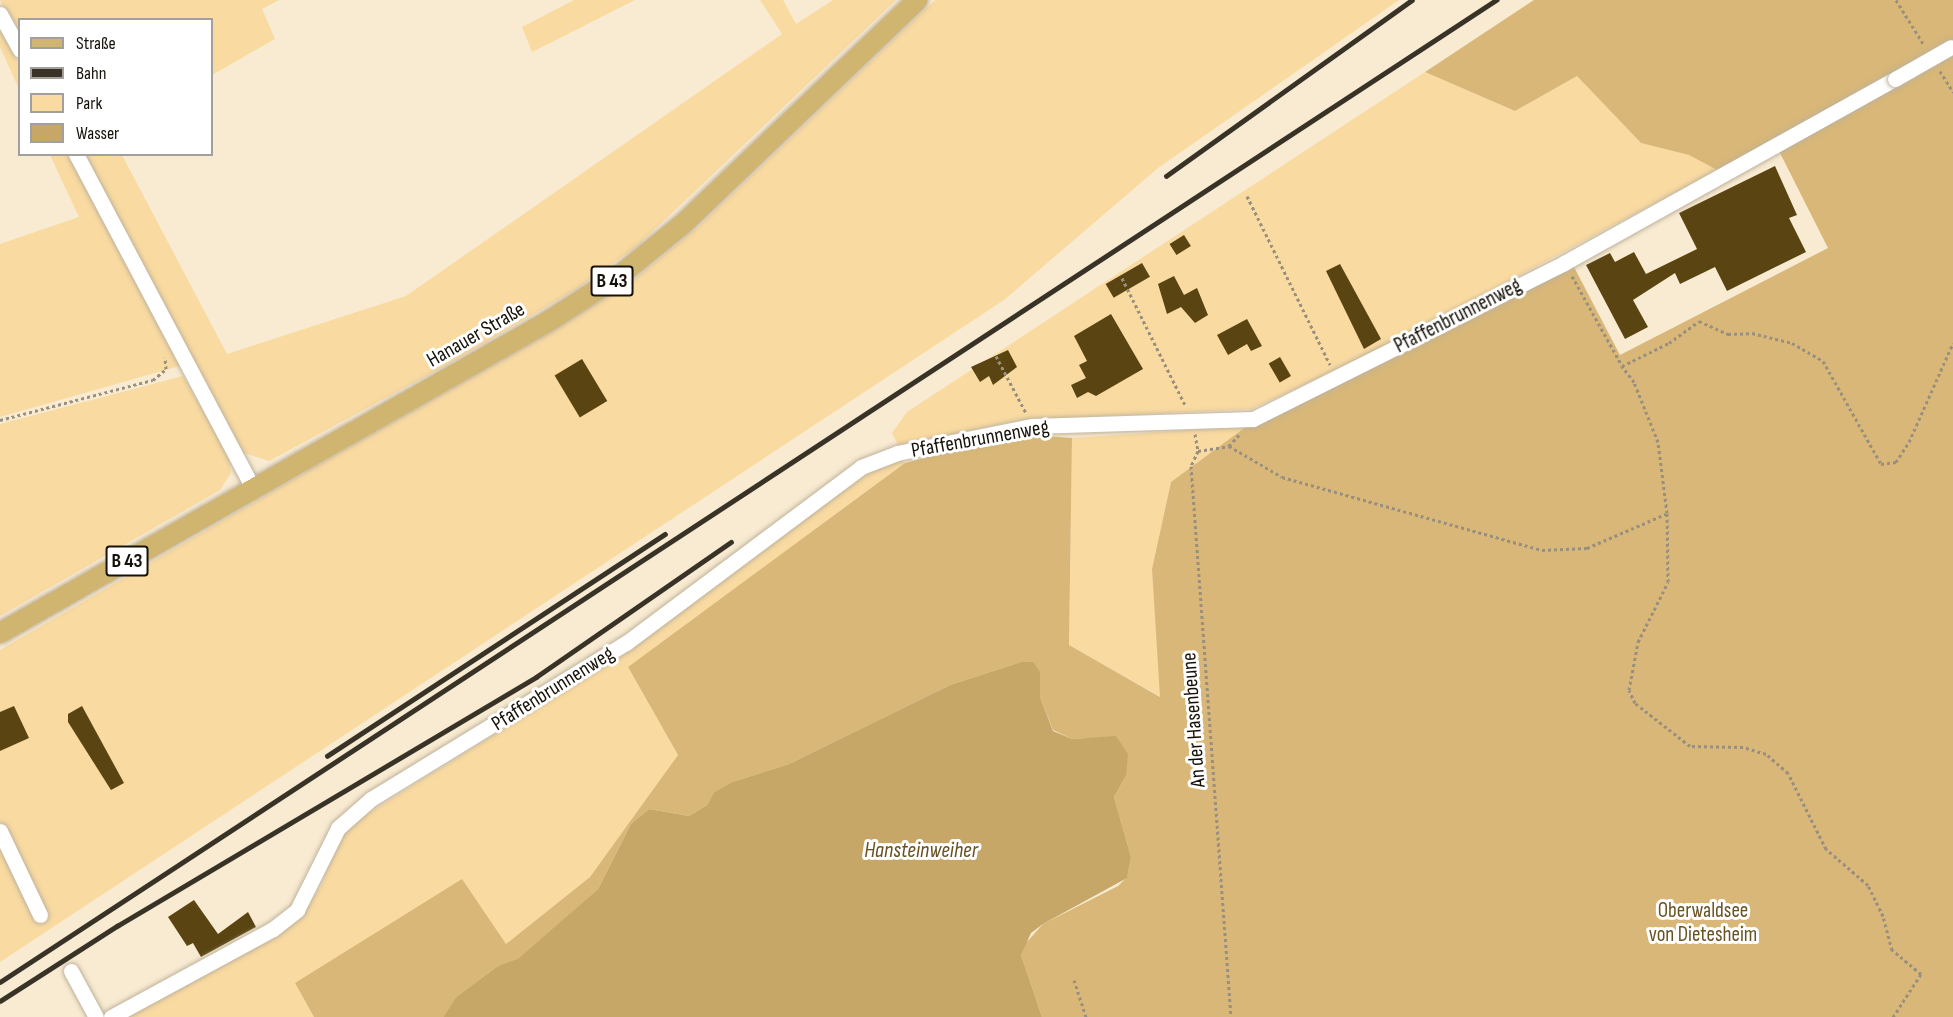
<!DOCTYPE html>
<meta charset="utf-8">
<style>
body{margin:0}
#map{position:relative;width:1953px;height:1017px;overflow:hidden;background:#f8ebd2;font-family:"Sofia Sans Condensed",sans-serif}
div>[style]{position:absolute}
.green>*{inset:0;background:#f9daa1}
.forest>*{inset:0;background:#d8b778}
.water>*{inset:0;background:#c7a768}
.building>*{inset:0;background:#5a4412;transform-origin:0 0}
.path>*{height:3px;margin-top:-1.5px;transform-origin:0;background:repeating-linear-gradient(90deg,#998f7d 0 3px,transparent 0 6px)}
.roads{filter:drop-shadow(0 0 2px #bfb29b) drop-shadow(0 0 2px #bfb29b)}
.minor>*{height:15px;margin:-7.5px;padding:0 7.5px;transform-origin:7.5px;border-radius:7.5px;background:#fff}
.major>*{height:20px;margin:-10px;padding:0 10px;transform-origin:10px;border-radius:10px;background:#d0b570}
.rail>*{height:4.5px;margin:-2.25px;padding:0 2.25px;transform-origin:2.25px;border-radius:2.25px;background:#393327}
.bridges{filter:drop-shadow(0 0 2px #bfb29b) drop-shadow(0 0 2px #bfb29b)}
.minor-bridge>*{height:15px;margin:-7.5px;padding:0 7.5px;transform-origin:7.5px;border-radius:7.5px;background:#fff}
span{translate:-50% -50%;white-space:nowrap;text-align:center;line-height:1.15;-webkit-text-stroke:6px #fff;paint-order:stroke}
.shield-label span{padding:2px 4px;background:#fff;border:2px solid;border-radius:4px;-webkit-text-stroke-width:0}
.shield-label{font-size:20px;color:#171209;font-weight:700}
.street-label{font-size:21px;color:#171209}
.park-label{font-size:21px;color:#695222}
.water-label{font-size:22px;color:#685020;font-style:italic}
.legend{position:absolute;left:18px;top:18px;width:195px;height:138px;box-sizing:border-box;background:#fff;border:2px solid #a2a09d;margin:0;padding:8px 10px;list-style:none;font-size:18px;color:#171209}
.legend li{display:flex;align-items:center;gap:12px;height:30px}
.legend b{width:30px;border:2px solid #a2a09d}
</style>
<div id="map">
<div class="green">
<div style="clip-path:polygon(0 0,279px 0,262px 9px,275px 39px,212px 75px,212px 20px,20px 20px,19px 38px)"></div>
<div style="clip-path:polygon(574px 0,635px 0,532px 52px,522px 27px)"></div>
<div style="clip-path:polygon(760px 0,783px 0,796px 24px,833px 0,896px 0,636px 247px,578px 288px,454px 361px,269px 461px,241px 452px,83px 155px,122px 155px,227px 354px,406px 296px,782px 34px)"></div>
<div style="clip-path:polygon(935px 0,1399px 0,1158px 168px,1004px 300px,0 962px,0 650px,626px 286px,697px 228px)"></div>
<div style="clip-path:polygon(0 26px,19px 63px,19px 89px,0 47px)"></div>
<div style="clip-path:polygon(1425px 72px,1515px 111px,1577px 76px,1641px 143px,1689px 155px,1717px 170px,1394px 342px,1252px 409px,1022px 420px,898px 445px,892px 433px,907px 412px)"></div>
<div style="clip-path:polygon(50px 155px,68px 155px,183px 365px,0 417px,0 244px,79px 217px)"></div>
<div style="clip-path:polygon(183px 376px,229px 455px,231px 473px,220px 490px,0 616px,0 424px)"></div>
<div style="clip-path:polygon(1247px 426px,1171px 482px,1152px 569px,1161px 697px,1069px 645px,1072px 438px)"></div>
<div style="clip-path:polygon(897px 458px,905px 463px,628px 667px,678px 755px,590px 877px,506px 944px,295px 983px,314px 1017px,126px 1017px,298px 921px,321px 886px,339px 840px,357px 820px,597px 671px,715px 587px,860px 473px)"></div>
</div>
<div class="forest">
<div style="clip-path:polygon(1534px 0,1953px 0,1953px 1017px,1042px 1017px,1021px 955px,1025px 944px,1043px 924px,1118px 886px,1127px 877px,1131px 857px,1114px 797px,1126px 776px,1088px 738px,1072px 739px,1053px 730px,1040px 697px,1040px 672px,1021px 662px,950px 685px,789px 764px,732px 782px,714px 792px,707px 805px,689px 816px,649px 809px,631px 824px,598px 889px,518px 960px,498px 966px,456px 997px,443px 1017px,314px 1017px,295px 983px,462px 879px,506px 944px,590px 877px,678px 755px,628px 667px,905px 463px,1016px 434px,1072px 438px,1069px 645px,1160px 697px,1152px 569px,1171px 482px,1247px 426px,1574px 267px,1620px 355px,1828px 248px,1774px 141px,1717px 170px,1689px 155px,1641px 143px,1577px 76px,1515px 111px,1425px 72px)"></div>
</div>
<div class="water">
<div style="clip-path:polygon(1021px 662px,1033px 662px,1040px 672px,1040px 697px,1053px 731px,1072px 739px,1116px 736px,1128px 754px,1126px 776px,1114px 797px,1131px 857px,1127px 878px,1043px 924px,1031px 933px,1021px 955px,1042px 1017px,443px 1017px,456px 997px,498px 966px,518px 959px,598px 889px,631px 824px,649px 809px,689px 816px,707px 805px,714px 792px,732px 782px,789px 764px,950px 685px)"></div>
</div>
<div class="building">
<div style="clip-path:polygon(1775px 166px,1797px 215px,1789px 218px,1806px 252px,1727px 291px,1715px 267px,1680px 284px,1675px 273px,1633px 300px,1648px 327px,1625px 339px,1586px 265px,1610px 253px,1615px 262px,1634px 252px,1646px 274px,1697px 249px,1679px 213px)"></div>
<div style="left:1184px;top:235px;width:13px;height:17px;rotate:58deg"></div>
<div style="left:1142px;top:263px;width:16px;height:42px;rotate:60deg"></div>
<div style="clip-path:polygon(1340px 264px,1381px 339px,1364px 349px,1326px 271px)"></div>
<div style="clip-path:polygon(1174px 276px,1184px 295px,1197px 288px,1208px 315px,1195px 323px,1181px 307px,1167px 314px,1158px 284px)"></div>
<div style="clip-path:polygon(1111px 314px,1143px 369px,1096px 396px,1088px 392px,1077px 398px,1071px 385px,1086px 378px,1079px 365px,1087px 361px,1074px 336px)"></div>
<div style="clip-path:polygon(1247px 319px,1262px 346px,1251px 351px,1247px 344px,1228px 355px,1217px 335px)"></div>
<div style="clip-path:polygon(1008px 350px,1017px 367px,993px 385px,989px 376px,980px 382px,971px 367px)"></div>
<div style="left:1280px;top:357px;width:22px;height:13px;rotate:60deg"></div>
<div style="left:582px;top:359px;width:49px;height:32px;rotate:59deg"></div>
<div style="clip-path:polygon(14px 706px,29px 738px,0 751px,0 712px)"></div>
<div style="clip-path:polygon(82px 706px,124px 783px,111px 790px,68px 722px,68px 714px)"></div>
<div style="clip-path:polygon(194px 900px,218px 934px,248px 912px,256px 927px,201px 957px,193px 943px,187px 946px,168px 917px)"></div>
</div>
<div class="path">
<div style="left:1896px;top:0;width:53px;rotate:58.1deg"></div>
<div style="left:1940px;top:71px;width:25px;rotate:58deg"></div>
<div style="left:1247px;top:196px;width:188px;rotate:63.8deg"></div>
<div style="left:1572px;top:276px;width:103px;rotate:60.9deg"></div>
<div style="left:1122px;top:278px;width:142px;rotate:63.6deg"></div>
<div style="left:996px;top:356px;width:64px;rotate:62.2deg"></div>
<div style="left:0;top:420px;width:158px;rotate:-14.7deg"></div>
<div style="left:153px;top:380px;width:17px;rotate:-40deg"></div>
<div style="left:166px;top:369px;width:12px;rotate:-95deg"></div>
<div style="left:1195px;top:434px;width:17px;rotate:80deg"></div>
<div style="left:1198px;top:451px;width:17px;rotate:115deg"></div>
<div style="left:1191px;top:466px;width:552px;rotate:85.85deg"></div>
<div style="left:1229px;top:446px;width:61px;rotate:30.3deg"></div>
<div style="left:1282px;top:477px;width:270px;rotate:15.7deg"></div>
<div style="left:1542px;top:550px;width:45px;rotate:-2.5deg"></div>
<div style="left:1587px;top:548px;width:86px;rotate:-23.3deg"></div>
<div style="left:1198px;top:451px;width:31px;rotate:-9deg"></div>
<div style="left:1229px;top:446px;width:15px;rotate:-48deg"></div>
<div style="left:1074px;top:980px;width:39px;rotate:72deg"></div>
<div style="left:1893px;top:1017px;width:51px;rotate:-56.9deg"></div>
<div style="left:1921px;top:974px;width:38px;rotate:-140deg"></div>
<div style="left:1892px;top:950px;width:35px;rotate:-105deg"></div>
<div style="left:1883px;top:916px;width:34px;rotate:-116deg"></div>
<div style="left:1868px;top:885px;width:55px;rotate:-139.4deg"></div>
<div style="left:1826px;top:849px;width:85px;rotate:-116.6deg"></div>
<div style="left:1788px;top:773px;width:29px;rotate:-139deg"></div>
<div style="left:1766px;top:754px;width:24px;rotate:-163deg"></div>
<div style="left:1743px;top:747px;width:53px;rotate:-178.9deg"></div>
<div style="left:1690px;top:746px;width:70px;rotate:-142deg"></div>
<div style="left:1635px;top:703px;width:14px;rotate:-115deg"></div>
<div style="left:1629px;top:690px;width:49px;rotate:-79.4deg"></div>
<div style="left:1638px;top:642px;width:67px;rotate:-63.4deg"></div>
<div style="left:1668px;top:582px;width:69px;rotate:-90.8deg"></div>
<div style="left:1667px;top:513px;width:72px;rotate:-97.2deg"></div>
<div style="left:1658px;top:442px;width:65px;rotate:-111.8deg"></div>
<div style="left:1634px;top:382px;width:20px;rotate:-127deg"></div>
<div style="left:1622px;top:366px;width:52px;rotate:-26.1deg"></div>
<div style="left:1669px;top:343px;width:37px;rotate:-36deg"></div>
<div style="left:1699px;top:321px;width:32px;rotate:24deg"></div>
<div style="left:1728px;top:334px;width:24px;rotate:-2deg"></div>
<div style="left:1752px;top:333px;width:41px;rotate:14deg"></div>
<div style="left:1792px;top:343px;width:36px;rotate:30deg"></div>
<div style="left:1823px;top:361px;width:118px;rotate:60.6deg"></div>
<div style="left:1881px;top:464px;width:15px;rotate:-8deg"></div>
<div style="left:1896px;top:462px;width:24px;rotate:-57deg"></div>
<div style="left:1909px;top:442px;width:108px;rotate:-66deg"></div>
</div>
<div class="roads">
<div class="minor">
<div style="left:0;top:14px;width:41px;rotate:60.9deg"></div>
<div style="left:76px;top:154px;width:379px;rotate:62.1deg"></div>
<div style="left:0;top:831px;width:93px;rotate:64.5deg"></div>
<div style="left:71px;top:971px;width:52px;rotate:61.5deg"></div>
<div style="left:111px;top:1017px;width:184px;rotate:-28.5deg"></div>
<div style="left:273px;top:929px;width:31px;rotate:-38deg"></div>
<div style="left:297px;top:910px;width:92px;rotate:-63.4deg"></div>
<div style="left:338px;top:828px;width:44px;rotate:-41.3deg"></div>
<div style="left:371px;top:799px;width:299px;rotate:-31.5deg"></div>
<div style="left:626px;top:643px;width:294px;rotate:-36.8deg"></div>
<div style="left:861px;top:467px;width:39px;rotate:-21deg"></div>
<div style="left:897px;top:453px;width:138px;rotate:-11.3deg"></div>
<div style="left:1032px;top:426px;width:221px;rotate:-1.8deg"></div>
<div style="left:1253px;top:419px;width:348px;rotate:-26.6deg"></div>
<div style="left:1564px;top:263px;width:379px;rotate:-29.1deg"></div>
</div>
<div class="major">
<div style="left:0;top:633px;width:629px;rotate:-29.62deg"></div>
<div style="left:547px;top:322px;width:85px;rotate:-32.6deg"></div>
<div style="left:619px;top:276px;width:82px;rotate:-39.1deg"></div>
<div style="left:683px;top:224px;width:324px;rotate:-43.7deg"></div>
</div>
</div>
<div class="rail">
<div style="left:1166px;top:176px;width:302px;rotate:-35.6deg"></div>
<div style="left:327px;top:756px;width:404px;rotate:-33.3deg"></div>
<div style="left:0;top:982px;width:1790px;rotate:-33.28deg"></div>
<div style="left:0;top:1001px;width:139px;rotate:-32.7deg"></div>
<div style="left:117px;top:926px;width:487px;rotate:-30.7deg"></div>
<div style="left:536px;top:677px;width:237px;rotate:-34.7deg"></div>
</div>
<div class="bridges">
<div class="minor-bridge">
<div style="left:1895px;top:79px;width:64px;rotate:-29.7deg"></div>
</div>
</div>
<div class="shield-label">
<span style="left:612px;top:281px">B 43</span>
<span style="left:127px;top:561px">B 43</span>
</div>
<div class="street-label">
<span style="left:1458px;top:316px;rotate:-27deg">Pfaffenbrunnenweg</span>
<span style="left:476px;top:335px;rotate:-30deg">Hanauer Straße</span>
<span style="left:980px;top:439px;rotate:-10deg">Pfaffenbrunnenweg</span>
<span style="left:553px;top:689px;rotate:-32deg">Pfaffenbrunnenweg</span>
<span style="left:1194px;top:720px;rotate:-94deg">An der Hasenbeune</span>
</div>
<div class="park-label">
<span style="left:1703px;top:923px">Oberwaldsee<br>von Dietesheim</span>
</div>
<div class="water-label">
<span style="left:921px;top:851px">Hansteinweiher</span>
</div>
<ul class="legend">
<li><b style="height:8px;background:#d0b570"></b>Straße</li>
<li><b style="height:8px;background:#393327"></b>Bahn</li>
<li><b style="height:16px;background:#f9daa1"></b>Park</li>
<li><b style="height:16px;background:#c7a768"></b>Wasser</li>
</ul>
</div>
